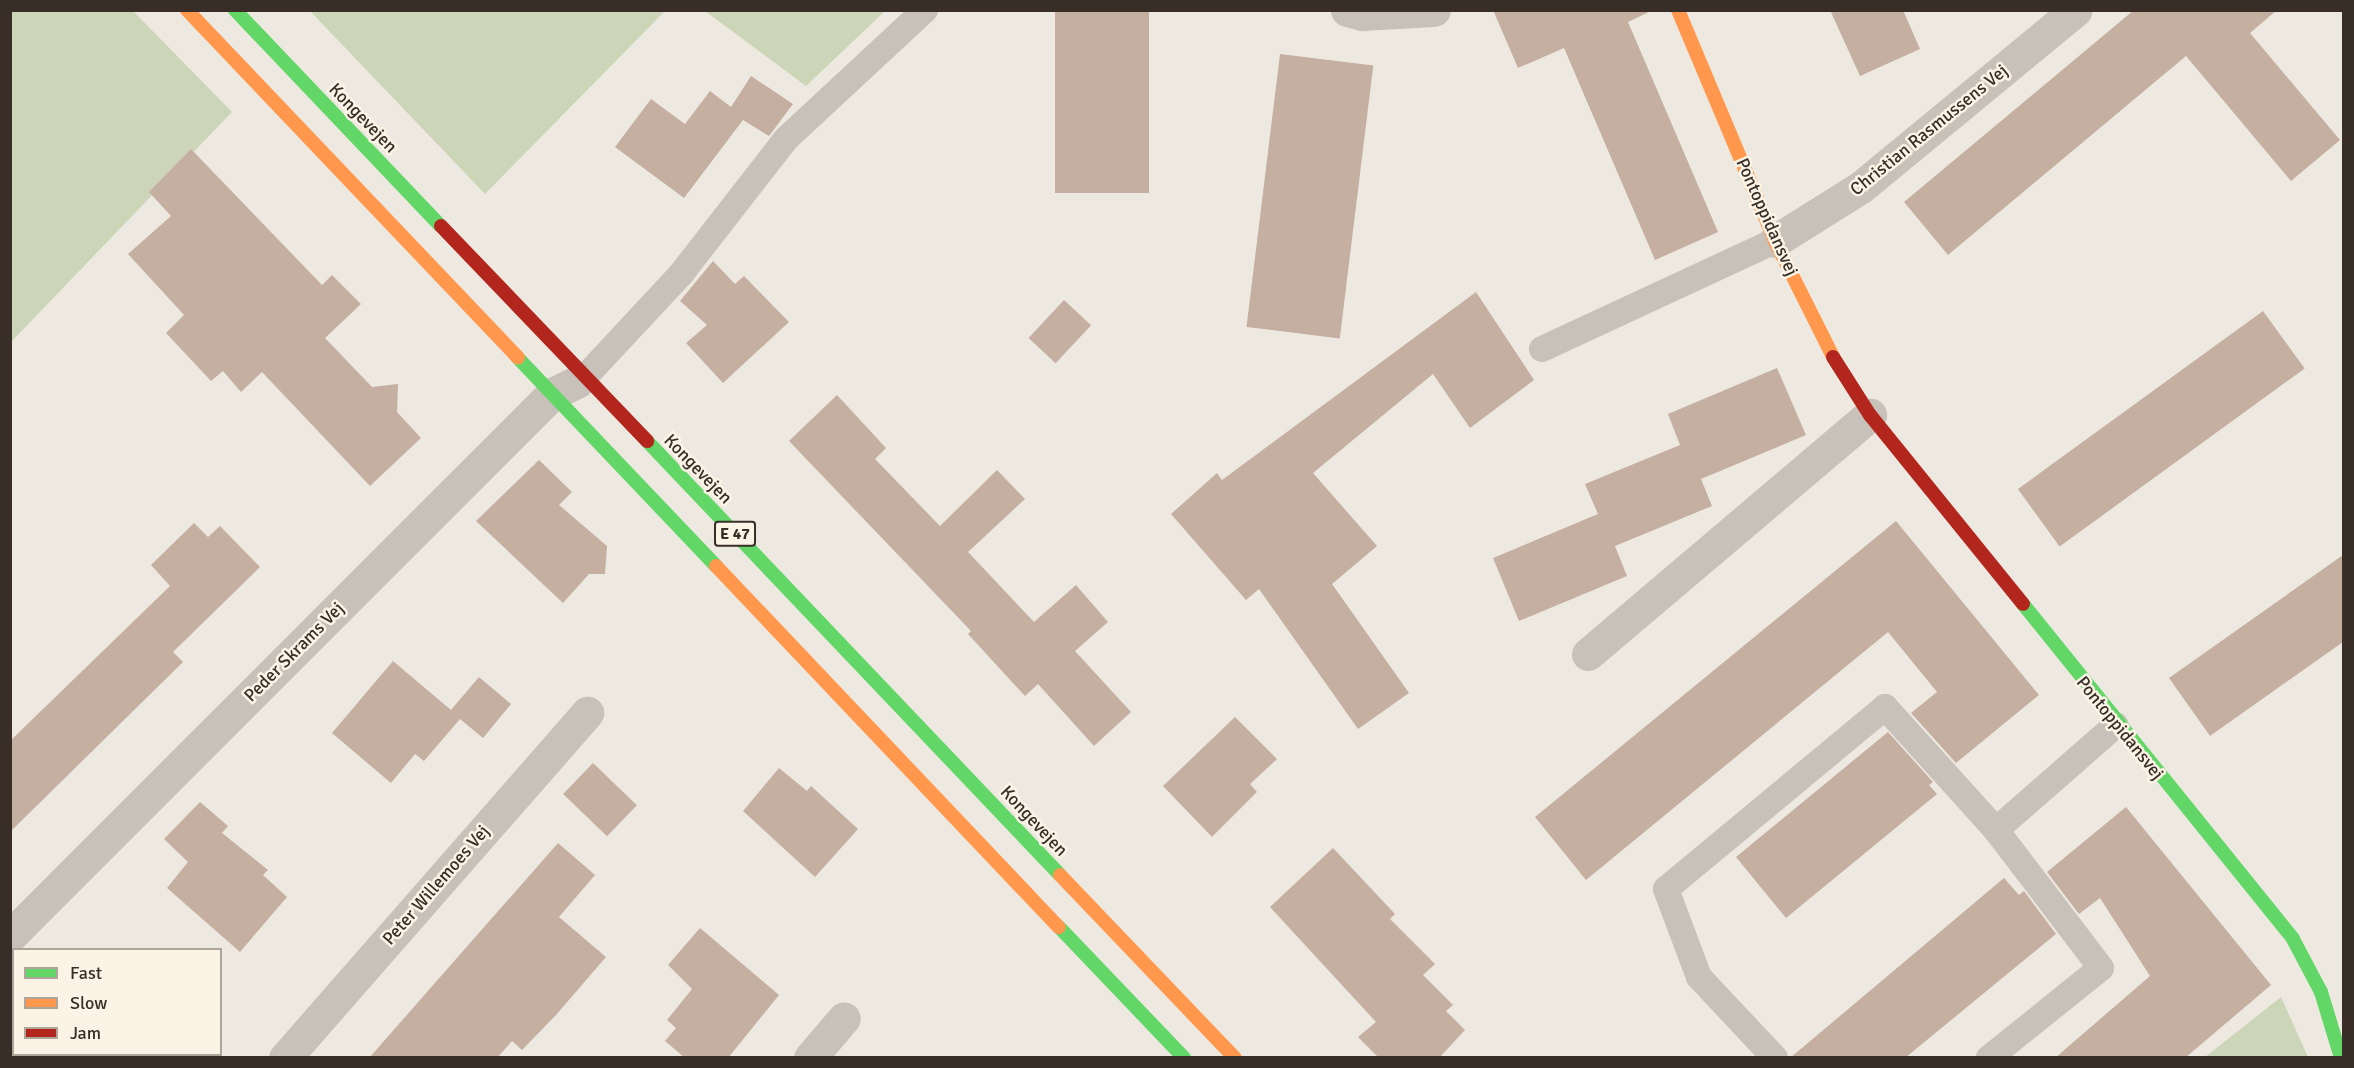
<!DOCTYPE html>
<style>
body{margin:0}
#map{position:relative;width:2354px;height:1068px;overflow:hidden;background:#eee9e0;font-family:Signika,sans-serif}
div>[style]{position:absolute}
.green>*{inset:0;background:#ccd5b8}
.building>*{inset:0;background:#c4afa0;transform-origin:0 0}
.lane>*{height:26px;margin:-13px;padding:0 13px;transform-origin:13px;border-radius:13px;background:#c7c1b9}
.street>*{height:33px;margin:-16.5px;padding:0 16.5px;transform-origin:16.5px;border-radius:16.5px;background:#c7c1b9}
.fast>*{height:14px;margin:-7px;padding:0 7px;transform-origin:7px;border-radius:7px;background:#63d668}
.slow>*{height:14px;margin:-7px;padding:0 7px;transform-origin:7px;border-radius:7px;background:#ff974d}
.jam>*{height:14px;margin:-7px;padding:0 7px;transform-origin:7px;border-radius:7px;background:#b3261e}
span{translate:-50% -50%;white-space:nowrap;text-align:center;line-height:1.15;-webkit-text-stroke:5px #fbf4e6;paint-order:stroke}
.shield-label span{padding:2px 4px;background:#fbf4e6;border:2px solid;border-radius:4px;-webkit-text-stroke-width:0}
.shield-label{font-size:16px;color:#382e27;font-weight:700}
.street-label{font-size:18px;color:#382e27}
.frame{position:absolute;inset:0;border:12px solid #382e27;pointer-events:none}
.legend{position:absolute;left:12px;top:948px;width:210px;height:108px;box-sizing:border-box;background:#fbf4e6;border:2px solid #ada59a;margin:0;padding:8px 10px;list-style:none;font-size:18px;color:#382e27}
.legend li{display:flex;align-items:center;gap:12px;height:30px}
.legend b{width:30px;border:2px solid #ada59a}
</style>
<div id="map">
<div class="green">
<div style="clip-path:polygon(886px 10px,806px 86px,705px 11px,705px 10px)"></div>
<div style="clip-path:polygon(11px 11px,133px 11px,232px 112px,11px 342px)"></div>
<div style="clip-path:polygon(310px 11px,665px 11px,485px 194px)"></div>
<div style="clip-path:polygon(2281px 997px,2308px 1057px,2205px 1057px)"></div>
</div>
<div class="building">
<div style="left:1055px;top:10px;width:94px;height:183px"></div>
<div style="clip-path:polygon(1493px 10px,1653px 10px,1628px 22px,1718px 232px,1655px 260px,1564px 48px,1518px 68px)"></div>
<div style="clip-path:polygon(1830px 10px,1903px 10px,1920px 49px,1860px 76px)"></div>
<div style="clip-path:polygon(2134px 10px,2277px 10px,2250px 33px,2340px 140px,2291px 181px,2186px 56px,1948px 255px,1904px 202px)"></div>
<div style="left:1280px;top:54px;width:94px;height:275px;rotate:7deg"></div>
<div style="clip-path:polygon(751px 76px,793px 104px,769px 136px,743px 120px,684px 198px,615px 147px,651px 99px,685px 124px,710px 91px,731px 107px)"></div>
<div style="clip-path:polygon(191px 149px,322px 285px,332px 275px,361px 304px,325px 338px,372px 387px,398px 384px,397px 412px,421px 438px,370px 486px,262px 372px,241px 392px,223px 371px,211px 381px,166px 333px,184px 315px,128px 254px,171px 216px,149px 192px)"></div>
<div style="clip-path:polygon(713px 261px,735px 284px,744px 276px,789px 322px,723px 383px,686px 343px,707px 325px,680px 301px)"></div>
<div style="clip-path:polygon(1476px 292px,1534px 380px,1470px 428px,1433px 374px,1313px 473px,1377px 546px,1332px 584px,1409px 693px,1358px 729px,1259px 589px,1246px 600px,1171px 514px,1217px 473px,1222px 480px)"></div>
<div style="left:1064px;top:300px;width:37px;height:52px;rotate:43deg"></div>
<div style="left:2263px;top:311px;width:71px;height:303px;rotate:54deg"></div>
<div style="clip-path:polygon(1777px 368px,1806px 435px,1701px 479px,1712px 506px,1615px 546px,1627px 576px,1519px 621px,1493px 558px,1598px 514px,1585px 484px,1680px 445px,1668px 414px)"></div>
<div style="clip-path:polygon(837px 395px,886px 448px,875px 459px,940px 526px,997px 470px,1025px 499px,968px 552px,1034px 622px,1076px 585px,1108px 622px,1075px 651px,1131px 712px,1094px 746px,1038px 684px,1025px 696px,968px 634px,971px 631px,789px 441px)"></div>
<div style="clip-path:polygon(539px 460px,572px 492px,559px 505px,607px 546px,605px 574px,589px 574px,563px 603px,476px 521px)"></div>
<div style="clip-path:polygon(1896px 521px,2039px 695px,1956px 763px,1911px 713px,1937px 692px,1888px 632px,1586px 880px,1535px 817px)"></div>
<div style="clip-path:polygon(194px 523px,208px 537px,220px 526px,260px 567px,173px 652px,183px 662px,10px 832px,10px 741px,170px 586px,151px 565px)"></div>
<div style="clip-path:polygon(2343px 555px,2343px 642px,2210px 736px,2169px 678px)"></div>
<div style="clip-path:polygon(393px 661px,451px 710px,479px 677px,511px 704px,483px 738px,460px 719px,424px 761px,415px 754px,391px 783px,332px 733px)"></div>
<div style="clip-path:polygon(1235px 717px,1277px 759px,1250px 784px,1257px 792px,1212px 837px,1163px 786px)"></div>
<div style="clip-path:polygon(1888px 732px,1933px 782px,1929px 785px,1937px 794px,1786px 918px,1736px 857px)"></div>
<div style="left:593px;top:763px;width:61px;height:43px;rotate:44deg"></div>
<div style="clip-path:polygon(779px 768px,807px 791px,811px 786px,858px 829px,815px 877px,743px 811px)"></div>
<div style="clip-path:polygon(200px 802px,228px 826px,222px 833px,268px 870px,263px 875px,287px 897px,240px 952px,167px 888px,188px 862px,164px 839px)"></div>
<div style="clip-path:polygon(2126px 807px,2271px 985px,2185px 1058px,2055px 1058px,2150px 976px,2100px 898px,2079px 914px,2047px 872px)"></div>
<div style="clip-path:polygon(558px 843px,595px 875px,559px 917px,606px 957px,556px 1015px,522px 1050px,512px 1041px,497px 1058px,369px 1058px)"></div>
<div style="clip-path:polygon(1333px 848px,1395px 914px,1390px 919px,1435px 964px,1423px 975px,1453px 1005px,1446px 1011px,1465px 1030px,1439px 1058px,1379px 1058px,1358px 1037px,1376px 1022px,1270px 907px)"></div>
<div style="clip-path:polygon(2004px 878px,2019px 895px,2024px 891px,2056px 934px,1905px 1058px,1790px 1058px)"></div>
<div style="clip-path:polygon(700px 928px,779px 995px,728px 1058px,685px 1058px,665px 1041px,676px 1028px,667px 1020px,692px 989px,668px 965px)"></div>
</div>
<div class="lane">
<div style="left:1542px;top:349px;width:257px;rotate:-24.9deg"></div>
<div style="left:585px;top:377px;width:141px;rotate:-47deg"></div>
<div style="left:681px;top:274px;width:171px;rotate:-52.1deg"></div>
<div style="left:786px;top:139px;width:190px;rotate:-42.9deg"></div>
<div style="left:1996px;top:830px;width:159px;rotate:-41.2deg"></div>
<div style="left:1775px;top:1058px;width:111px;rotate:-133.2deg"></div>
<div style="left:1699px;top:977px;width:94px;rotate:-110.6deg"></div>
<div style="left:1666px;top:889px;width:285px;rotate:-39.7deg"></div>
<div style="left:1885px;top:707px;width:166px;rotate:47.9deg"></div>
<div style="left:1996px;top:830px;width:173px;rotate:52.7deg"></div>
<div style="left:2101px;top:968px;width:144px;rotate:141.2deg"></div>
</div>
<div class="street">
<div style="left:1347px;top:10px;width:16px;rotate:15deg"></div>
<div style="left:1362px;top:14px;width:72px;rotate:-3.2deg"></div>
<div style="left:1775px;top:241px;width:102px;rotate:-32.1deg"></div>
<div style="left:1861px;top:187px;width:278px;rotate:-39.5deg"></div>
<div style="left:1588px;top:654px;width:370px;rotate:-40.3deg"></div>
<div style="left:10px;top:936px;width:767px;rotate:-45deg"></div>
<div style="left:552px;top:394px;width:28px;rotate:-26deg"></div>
<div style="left:285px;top:1058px;width:459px;rotate:-48.8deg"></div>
<div style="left:810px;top:1058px;width:52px;rotate:-49.6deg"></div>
</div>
<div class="fast">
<div style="left:235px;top:10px;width:298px;rotate:46.4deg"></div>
<div style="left:518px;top:358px;width:287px;rotate:46.4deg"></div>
<div style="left:647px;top:441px;width:599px;rotate:46.42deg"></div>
<div style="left:2023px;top:604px;width:430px;rotate:51.1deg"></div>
<div style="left:2293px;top:939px;width:60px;rotate:62.2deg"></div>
<div style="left:2321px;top:992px;width:69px;rotate:73.1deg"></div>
<div style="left:1059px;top:927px;width:181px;rotate:46.3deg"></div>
</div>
<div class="slow">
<div style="left:187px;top:10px;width:480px;rotate:46.4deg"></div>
<div style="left:1678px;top:10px;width:251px;rotate:67.2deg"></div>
<div style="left:1775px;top:241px;width:130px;rotate:63.4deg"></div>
<div style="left:716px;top:566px;width:498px;rotate:46.5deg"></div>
<div style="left:1060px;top:875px;width:253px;rotate:46.3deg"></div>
</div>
<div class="jam">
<div style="left:441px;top:226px;width:298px;rotate:46.2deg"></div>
<div style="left:1833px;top:357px;width:69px;rotate:57.5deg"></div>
<div style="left:1870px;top:415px;width:243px;rotate:51deg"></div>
</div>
<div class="shield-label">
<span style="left:735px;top:534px">E 47</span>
</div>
<div class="street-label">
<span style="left:363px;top:118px;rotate:46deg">Kongevejen</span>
<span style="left:1929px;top:130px;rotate:-39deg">Christian Rasmussens Vej</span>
<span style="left:1767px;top:217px;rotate:66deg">Pontoppidansvej</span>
<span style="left:698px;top:469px;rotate:46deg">Kongevejen</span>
<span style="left:294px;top:652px;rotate:-45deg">Peder Skrams Vej</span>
<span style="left:2120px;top:728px;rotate:51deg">Pontoppidansvej</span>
<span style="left:1034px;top:821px;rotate:47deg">Kongevejen</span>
<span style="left:436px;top:885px;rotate:-49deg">Peter Willemoes Vej</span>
</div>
<div class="frame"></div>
<ul class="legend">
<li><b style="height:8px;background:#63d668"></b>Fast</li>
<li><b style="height:8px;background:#ff974d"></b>Slow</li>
<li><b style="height:8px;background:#b3261e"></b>Jam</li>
</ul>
</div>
